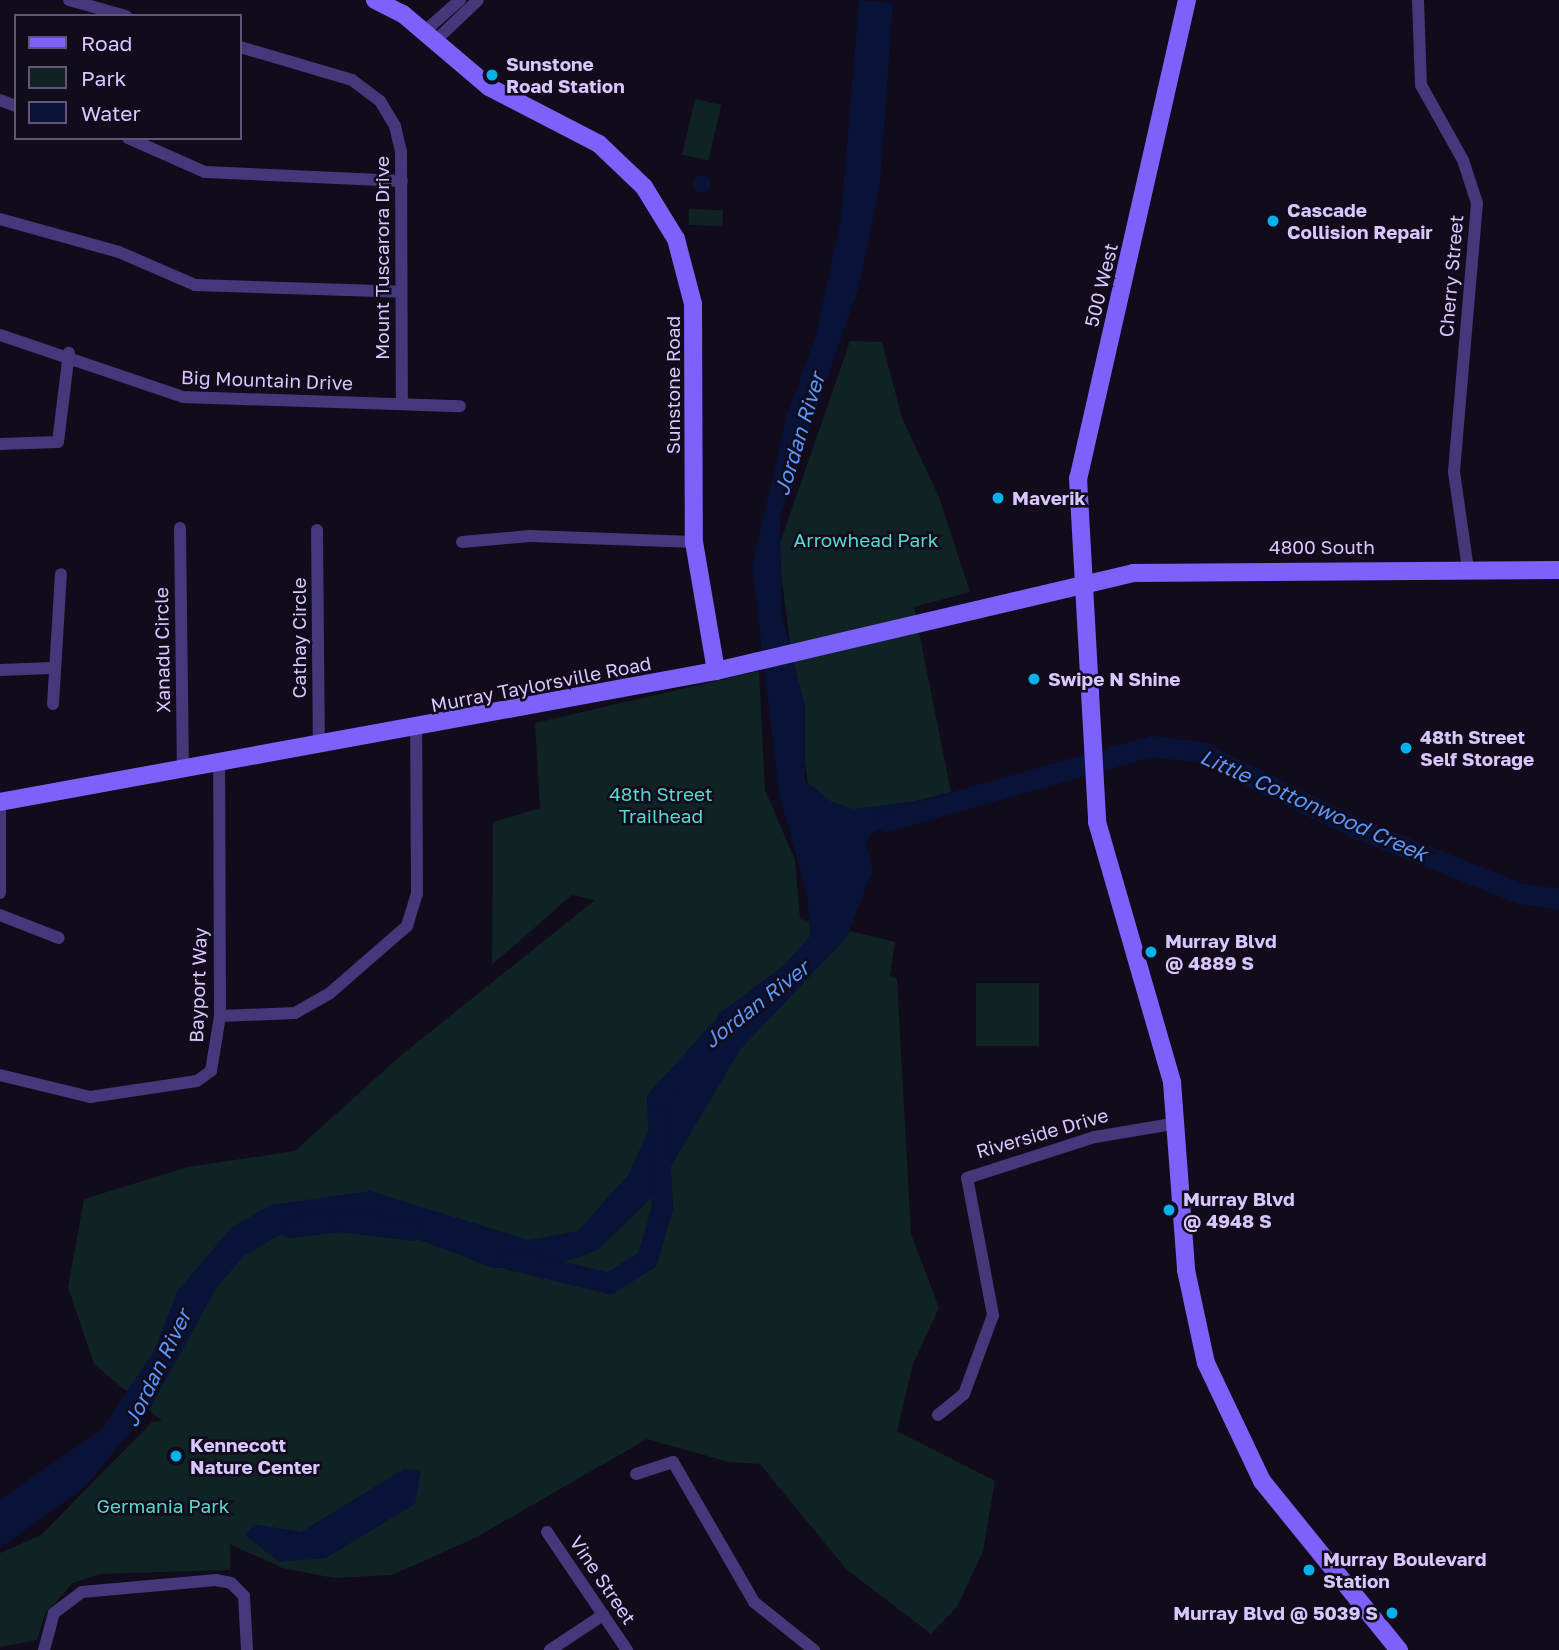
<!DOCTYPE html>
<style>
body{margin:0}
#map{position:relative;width:1559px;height:1650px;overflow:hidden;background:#110b1c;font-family:"Golos Text",sans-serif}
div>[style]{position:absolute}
.green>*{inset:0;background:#0f2325;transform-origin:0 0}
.water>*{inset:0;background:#091337}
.round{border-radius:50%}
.river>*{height:21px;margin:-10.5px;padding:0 10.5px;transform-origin:10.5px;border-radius:10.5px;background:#091337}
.street>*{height:12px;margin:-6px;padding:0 6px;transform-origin:6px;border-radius:6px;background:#44377a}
.secondary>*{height:18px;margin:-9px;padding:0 9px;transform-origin:9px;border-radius:9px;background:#7c61fb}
.dots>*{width:19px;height:19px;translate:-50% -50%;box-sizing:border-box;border:4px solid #110b1c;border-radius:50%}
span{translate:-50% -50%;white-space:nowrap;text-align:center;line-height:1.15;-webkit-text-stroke:5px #110b1c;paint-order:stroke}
.poi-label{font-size:19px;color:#d6c7fe;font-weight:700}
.left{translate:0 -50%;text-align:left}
.right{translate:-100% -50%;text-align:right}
.street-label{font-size:19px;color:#d6c7fe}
.park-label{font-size:19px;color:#57dace}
.water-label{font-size:21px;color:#5897fb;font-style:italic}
.legend{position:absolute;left:14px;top:14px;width:228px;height:126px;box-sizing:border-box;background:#110b1c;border:2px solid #605676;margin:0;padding:9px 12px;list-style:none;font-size:21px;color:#d6c7fe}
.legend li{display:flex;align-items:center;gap:14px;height:35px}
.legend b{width:35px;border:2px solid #605676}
</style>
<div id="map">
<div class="green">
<div style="left:695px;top:99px;width:27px;height:57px;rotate:13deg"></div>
<div style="left:689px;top:209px;width:34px;height:16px;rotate:2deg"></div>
<div style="clip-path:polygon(850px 341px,882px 342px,902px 418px,939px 497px,970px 592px,914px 607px,951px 792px,872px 812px,838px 808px,808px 784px,778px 549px)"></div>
<div style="clip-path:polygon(759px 671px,765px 790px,795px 860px,800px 919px,895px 942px,890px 976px,897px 979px,911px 1234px,939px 1308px,913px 1364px,897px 1431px,995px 1481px,983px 1551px,957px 1607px,931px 1634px,846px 1569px,760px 1464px,729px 1462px,647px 1439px,475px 1538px,392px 1575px,334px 1578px,282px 1568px,230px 1544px,230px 1570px,100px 1574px,73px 1583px,45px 1614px,37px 1640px,0 1647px,0 1553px,41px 1535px,152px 1422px,162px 1421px,94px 1364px,68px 1287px,84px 1199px,188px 1167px,295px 1151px,399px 1057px,595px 900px,572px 895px,492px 965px,493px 822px,540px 808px,535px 723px)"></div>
<div style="left:976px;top:983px;width:63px;height:63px"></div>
</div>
<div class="water">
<div style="clip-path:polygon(859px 0,893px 3px,880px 184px,860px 283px,780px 517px,782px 616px,805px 706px,805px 781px,832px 802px,854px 809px,948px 797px,870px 834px,866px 845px,873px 869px,847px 937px,740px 1050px,654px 1195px,598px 1250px,550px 1267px,493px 1268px,378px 1224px,319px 1223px,278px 1236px,244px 1256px,217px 1287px,151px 1407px,85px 1487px,0 1548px,0 1499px,101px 1430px,154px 1351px,178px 1290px,232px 1227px,271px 1205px,370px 1191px,529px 1240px,578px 1231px,629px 1174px,651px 1124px,720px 1013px,784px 965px,810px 936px,807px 894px,779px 794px,752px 566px,787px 415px,816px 335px,841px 217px)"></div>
<div class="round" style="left:693px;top:175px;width:18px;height:18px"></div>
<div style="clip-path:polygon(404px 1469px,421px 1470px,415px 1504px,326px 1558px,279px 1562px,245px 1535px,254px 1524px,301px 1532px)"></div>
</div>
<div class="river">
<div style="left:886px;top:821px;width:275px;rotate:-15.8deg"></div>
<div style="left:1151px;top:746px;width:50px;rotate:6.8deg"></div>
<div style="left:1201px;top:752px;width:170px;rotate:26.1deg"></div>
<div style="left:1354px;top:827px;width:178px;rotate:21.8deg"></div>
<div style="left:1519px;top:893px;width:40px;rotate:8.5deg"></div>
<div style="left:290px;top:1227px;width:50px;rotate:-6.8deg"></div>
<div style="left:340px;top:1221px;width:72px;rotate:7.2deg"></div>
<div style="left:509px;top:1259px;width:103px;rotate:13.5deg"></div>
<div style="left:609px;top:1283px;width:45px;rotate:-32.3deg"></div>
<div style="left:647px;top:1259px;width:54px;rotate:-73.9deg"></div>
<div style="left:662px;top:1207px;width:108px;rotate:-92.7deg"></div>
<div style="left:657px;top:1099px;width:90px;rotate:-48.2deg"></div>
</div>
<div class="street">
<div style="left:69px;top:0;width:59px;rotate:15.7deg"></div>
<div style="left:1418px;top:0;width:85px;rotate:88deg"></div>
<div style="left:1421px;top:85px;width:86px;rotate:60.8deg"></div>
<div style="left:1463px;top:160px;width:45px;rotate:72deg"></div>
<div style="left:1477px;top:203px;width:270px;rotate:94.9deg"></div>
<div style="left:1454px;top:472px;width:98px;rotate:81.8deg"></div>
<div style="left:425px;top:31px;width:47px;rotate:-41.5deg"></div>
<div style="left:435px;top:41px;width:59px;rotate:-43.6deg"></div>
<div style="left:240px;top:47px;width:117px;rotate:16.4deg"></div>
<div style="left:352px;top:80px;width:35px;rotate:37deg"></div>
<div style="left:380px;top:101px;width:29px;rotate:59deg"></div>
<div style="left:395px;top:126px;width:26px;rotate:77deg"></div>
<div style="left:401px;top:151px;width:253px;rotate:89.8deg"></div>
<div style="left:0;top:100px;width:17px;rotate:21deg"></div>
<div style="left:128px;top:138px;width:84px;rotate:23.8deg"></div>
<div style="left:205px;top:172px;width:197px;rotate:2.6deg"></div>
<div style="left:0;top:219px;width:123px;rotate:15.5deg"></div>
<div style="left:119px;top:252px;width:83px;rotate:23.5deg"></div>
<div style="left:195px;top:285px;width:206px;rotate:1.9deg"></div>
<div style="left:0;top:335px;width:193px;rotate:18.7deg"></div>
<div style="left:183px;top:397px;width:277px;rotate:1.9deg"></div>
<div style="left:0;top:444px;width:58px;rotate:-2deg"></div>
<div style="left:58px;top:442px;width:90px;rotate:-83deg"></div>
<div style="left:180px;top:528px;width:243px;rotate:89.3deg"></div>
<div style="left:317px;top:530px;width:216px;rotate:89.5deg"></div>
<div style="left:462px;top:542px;width:68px;rotate:-5deg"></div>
<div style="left:530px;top:536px;width:164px;rotate:2.1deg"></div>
<div style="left:0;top:670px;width:51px;rotate:-2.2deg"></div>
<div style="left:53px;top:704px;width:130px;rotate:-86.5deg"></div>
<div style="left:0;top:805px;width:88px;rotate:90deg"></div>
<div style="left:0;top:915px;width:63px;rotate:21.3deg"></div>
<div style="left:220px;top:1016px;width:75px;rotate:-2.3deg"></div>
<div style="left:295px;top:1013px;width:40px;rotate:-29.7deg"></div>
<div style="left:330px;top:993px;width:102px;rotate:-41deg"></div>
<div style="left:407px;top:926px;width:34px;rotate:-73deg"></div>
<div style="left:417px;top:894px;width:164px;rotate:-90.3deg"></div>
<div style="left:0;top:1075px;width:93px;rotate:13.7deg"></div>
<div style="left:90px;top:1097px;width:108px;rotate:-8.5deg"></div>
<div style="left:197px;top:1081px;width:17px;rotate:-36deg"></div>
<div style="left:211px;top:1071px;width:56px;rotate:-80.7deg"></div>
<div style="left:220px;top:1016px;width:251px;rotate:-90.2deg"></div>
<div style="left:938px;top:1415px;width:33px;rotate:-39deg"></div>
<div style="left:964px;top:1394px;width:84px;rotate:-69.8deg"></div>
<div style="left:993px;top:1315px;width:139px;rotate:-100.7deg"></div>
<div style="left:967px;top:1178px;width:134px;rotate:-17.8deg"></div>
<div style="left:1095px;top:1137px;width:84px;rotate:-9.6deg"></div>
<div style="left:636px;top:1474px;width:39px;rotate:-18deg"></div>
<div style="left:673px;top:1462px;width:162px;rotate:59.9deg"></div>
<div style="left:754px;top:1602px;width:77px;rotate:38.7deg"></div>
<div style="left:547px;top:1532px;width:143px;rotate:55.9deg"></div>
<div style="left:44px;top:1650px;width:38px;rotate:-75deg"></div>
<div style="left:54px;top:1613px;width:35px;rotate:-37deg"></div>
<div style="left:82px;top:1592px;width:135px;rotate:-5.1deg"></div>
<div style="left:216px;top:1580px;width:15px;rotate:11deg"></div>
<div style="left:231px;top:1583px;width:18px;rotate:45deg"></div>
<div style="left:244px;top:1596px;width:54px;rotate:86.8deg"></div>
<div style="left:550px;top:1650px;width:64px;rotate:-33.4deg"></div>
</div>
<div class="secondary">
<div style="left:375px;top:0;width:31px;rotate:27deg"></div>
<div style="left:403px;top:14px;width:113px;rotate:40.3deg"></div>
<div style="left:489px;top:87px;width:124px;rotate:27.4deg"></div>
<div style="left:599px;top:144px;width:62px;rotate:43.7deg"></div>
<div style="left:644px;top:187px;width:61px;rotate:58.4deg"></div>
<div style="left:676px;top:239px;width:67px;rotate:75.3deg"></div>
<div style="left:693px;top:304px;width:238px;rotate:89.8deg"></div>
<div style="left:694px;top:542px;width:131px;rotate:80.3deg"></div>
<div style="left:1187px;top:0;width:490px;rotate:102.8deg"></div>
<div style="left:1078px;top:478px;width:345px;rotate:86.8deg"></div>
<div style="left:1097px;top:822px;width:271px;rotate:73.9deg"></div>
<div style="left:1172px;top:1082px;width:189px;rotate:85.7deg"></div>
<div style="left:1186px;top:1270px;width:95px;rotate:77.9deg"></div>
<div style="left:1206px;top:1363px;width:131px;rotate:64.6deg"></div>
<div style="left:1262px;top:1481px;width:218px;rotate:51deg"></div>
<div style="left:0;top:802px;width:728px;rotate:-10.37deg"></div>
<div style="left:716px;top:671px;width:428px;rotate:-13.2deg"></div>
<div style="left:1133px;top:573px;width:426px;rotate:-0.4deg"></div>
</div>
<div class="dots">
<div style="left:492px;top:75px;background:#06b1eb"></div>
<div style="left:1273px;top:221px;background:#06b1eb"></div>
<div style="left:998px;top:498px;background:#06b1eb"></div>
<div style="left:1034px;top:679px;background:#06b1eb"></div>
<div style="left:1406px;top:748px;background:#06b1eb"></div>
<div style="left:1151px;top:952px;background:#06b1eb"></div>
<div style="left:1169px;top:1210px;background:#06b1eb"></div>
<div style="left:176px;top:1456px;background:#06b1eb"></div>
<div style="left:1309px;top:1570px;background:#06b1eb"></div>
<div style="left:1392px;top:1613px;background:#06b1eb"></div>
</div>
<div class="poi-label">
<span class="left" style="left:506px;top:75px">Sunstone<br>Road Station</span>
<span class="left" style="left:1287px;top:221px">Cascade<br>Collision Repair</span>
<span class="left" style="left:1012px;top:498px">Maverik</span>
<span class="left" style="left:1048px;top:679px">Swipe N Shine</span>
<span class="left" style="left:1420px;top:748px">48th Street<br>Self Storage</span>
<span class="left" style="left:1165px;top:952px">Murray Blvd<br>@ 4889 S</span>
<span class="left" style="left:1183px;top:1210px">Murray Blvd<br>@ 4948 S</span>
<span class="left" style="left:190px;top:1456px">Kennecott<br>Nature Center</span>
<span class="left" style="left:1323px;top:1570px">Murray Boulevard<br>Station</span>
<span class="right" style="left:1378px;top:1613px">Murray Blvd @ 5039 S</span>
</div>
<div class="street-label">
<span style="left:382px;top:258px;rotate:-90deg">Mount Tuscarora Drive</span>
<span style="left:1451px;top:276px;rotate:-85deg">Cherry Street</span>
<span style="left:1101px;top:285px;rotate:-76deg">500 West</span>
<span style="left:267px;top:380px;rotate:2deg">Big Mountain Drive</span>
<span style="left:673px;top:385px;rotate:-90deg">Sunstone Road</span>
<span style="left:1322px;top:547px">4800 South</span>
<span style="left:299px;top:638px;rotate:-90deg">Cathay Circle</span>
<span style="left:162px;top:650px;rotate:-91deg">Xanadu Circle</span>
<span style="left:541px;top:684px;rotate:-11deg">Murray Taylorsville Road</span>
<span style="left:198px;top:985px;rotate:-88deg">Bayport Way</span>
<span style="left:1042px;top:1133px;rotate:-16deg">Riverside Drive</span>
<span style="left:603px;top:1580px;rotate:56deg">Vine Street</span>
</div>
<div class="park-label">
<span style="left:866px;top:540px">Arrowhead Park</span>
<span style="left:661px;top:805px">48th Street<br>Trailhead</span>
<span style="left:163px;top:1506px">Germania Park</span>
</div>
<div class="water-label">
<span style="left:799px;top:434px;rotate:-73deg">Jordan River</span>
<span style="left:1314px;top:805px;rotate:24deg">Little Cottonwood Creek</span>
<span style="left:756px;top:1004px;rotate:-38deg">Jordan River</span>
<span style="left:157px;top:1368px;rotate:-64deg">Jordan River</span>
</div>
<ul class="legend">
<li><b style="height:9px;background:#7c61fb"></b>Road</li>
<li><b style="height:19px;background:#0f2325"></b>Park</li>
<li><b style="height:19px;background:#091337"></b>Water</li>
</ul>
</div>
